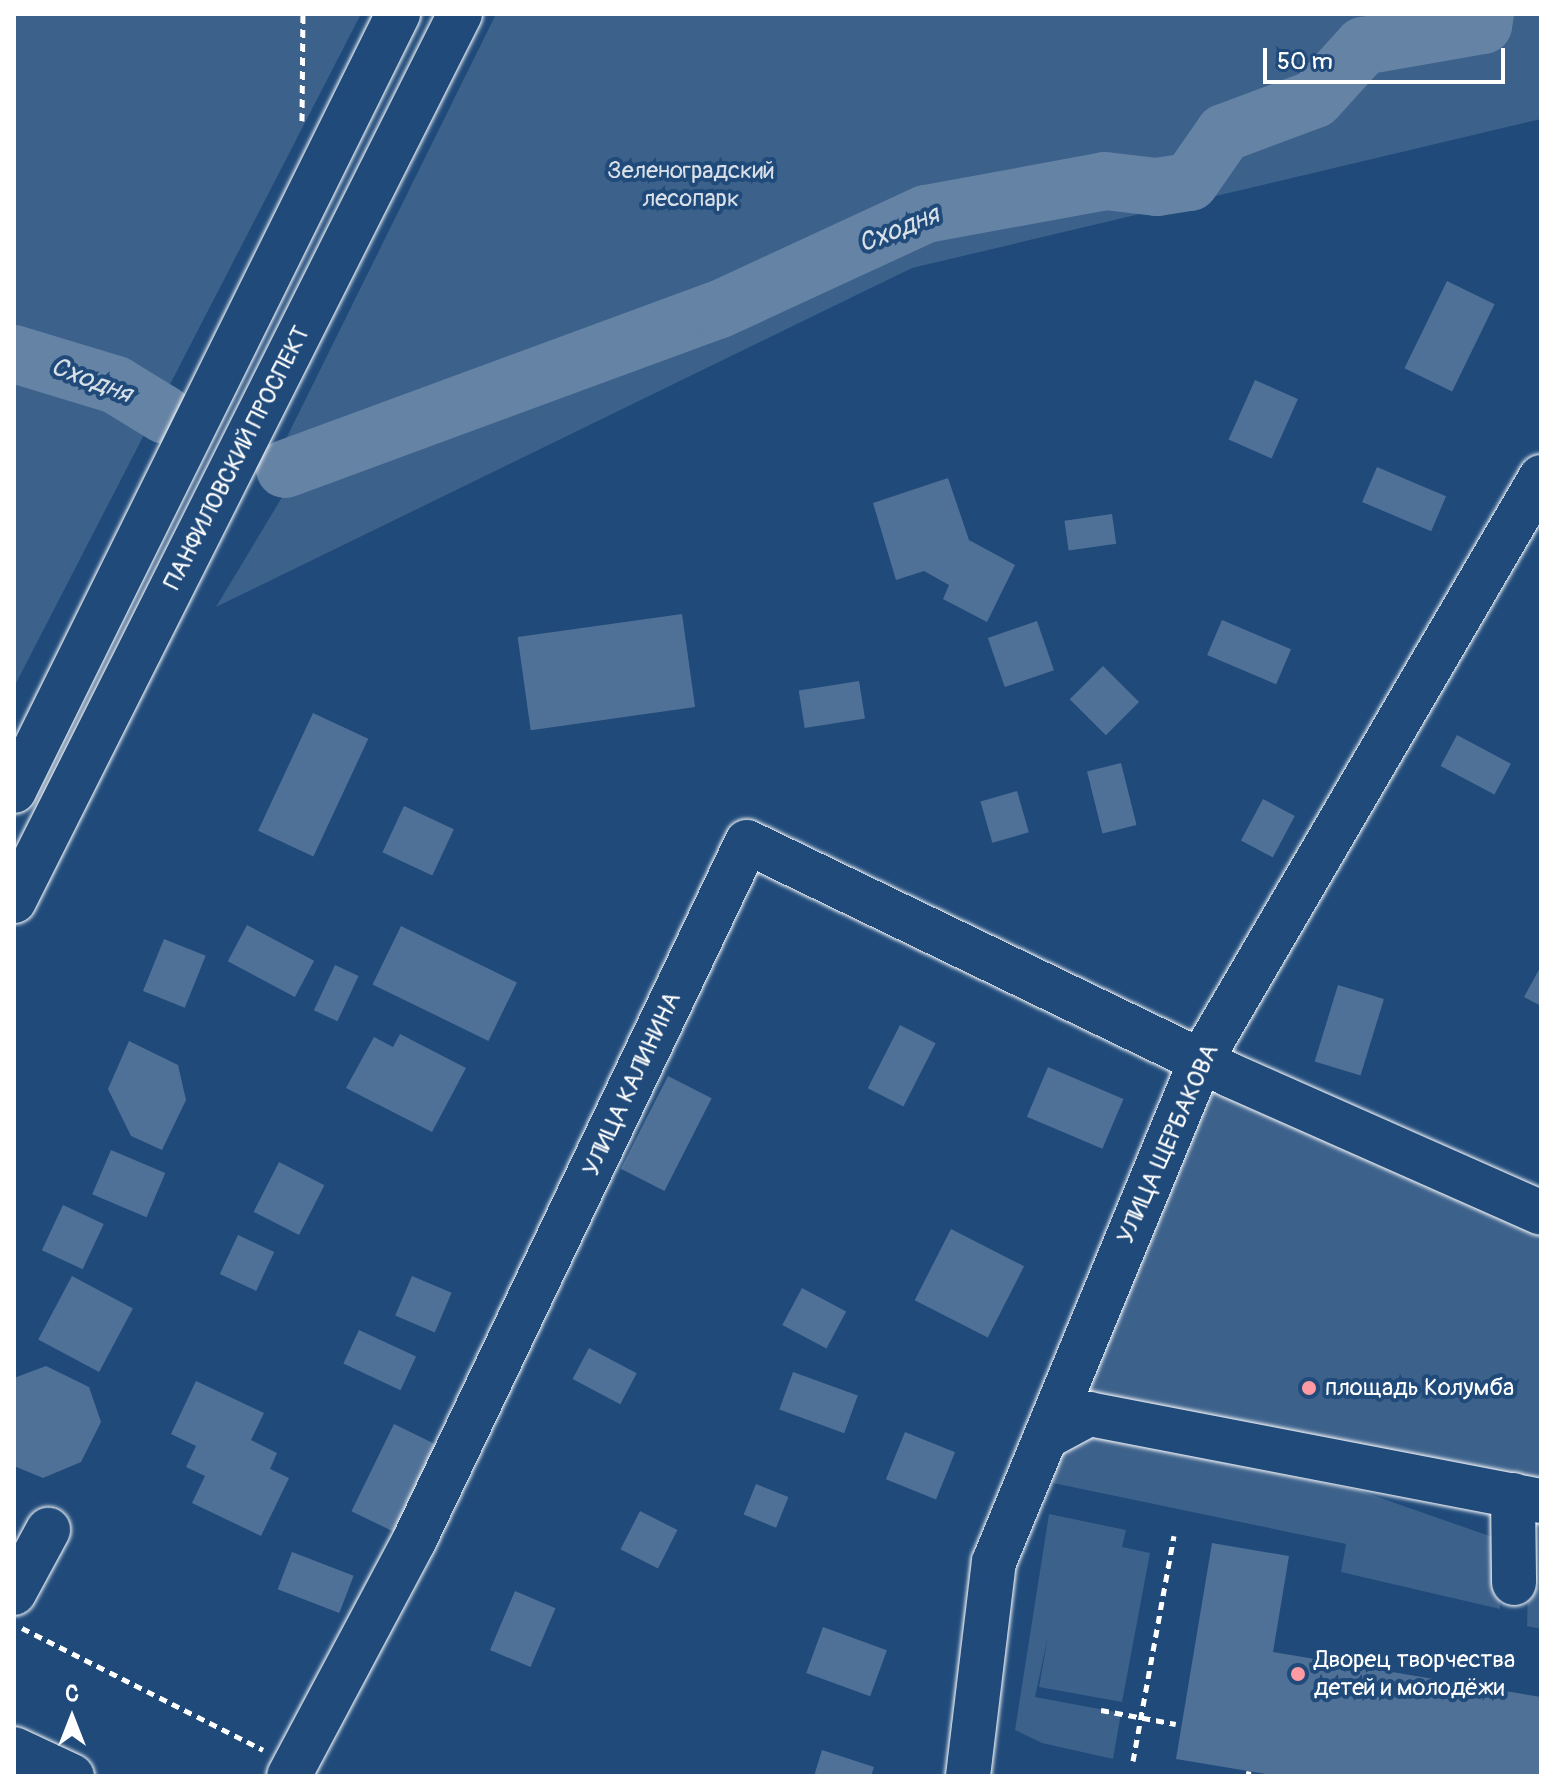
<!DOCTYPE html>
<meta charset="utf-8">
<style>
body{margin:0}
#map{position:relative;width:1555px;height:1790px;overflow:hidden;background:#1f4a7a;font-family:Pangolin,sans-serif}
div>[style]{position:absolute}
.green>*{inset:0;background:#3c618b}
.river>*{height:58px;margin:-29px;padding:0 29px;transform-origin:29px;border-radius:29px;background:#6583a4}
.building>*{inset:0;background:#507197;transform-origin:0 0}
.path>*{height:5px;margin-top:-2.5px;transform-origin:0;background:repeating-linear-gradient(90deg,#fff 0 8px,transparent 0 14px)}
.roads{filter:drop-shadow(0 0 2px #fff) drop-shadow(0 0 2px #fff)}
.minor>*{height:44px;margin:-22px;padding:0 22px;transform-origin:22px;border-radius:22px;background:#1f4a7a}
.major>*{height:44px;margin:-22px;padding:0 22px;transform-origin:22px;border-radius:22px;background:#1f4a7a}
.dots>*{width:22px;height:22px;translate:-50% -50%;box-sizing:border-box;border:4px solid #1f4a7a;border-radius:50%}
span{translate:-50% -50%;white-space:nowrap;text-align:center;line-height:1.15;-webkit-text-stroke:8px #1f4a7a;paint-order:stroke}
.park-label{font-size:24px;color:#d8dfe8}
.street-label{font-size:24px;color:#fff}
.poi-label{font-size:24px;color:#fff}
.left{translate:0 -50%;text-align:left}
.water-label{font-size:26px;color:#d8e0e8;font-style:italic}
.frame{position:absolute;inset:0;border:16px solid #fff;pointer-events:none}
.north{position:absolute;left:32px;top:1678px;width:80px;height:80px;-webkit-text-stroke:6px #1f4a7a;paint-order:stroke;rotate:0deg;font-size:22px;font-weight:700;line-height:32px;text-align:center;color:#fff}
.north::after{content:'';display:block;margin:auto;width:28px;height:36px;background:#fff;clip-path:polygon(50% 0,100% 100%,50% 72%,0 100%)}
.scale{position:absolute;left:1263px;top:48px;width:242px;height:36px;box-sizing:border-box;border:4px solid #fff;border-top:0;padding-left:10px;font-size:24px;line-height:28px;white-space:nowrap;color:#fff;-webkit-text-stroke:6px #1f4a7a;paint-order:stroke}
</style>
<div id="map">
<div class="green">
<div style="clip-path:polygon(14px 14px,361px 14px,14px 687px)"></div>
<div style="clip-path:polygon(496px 14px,1541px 14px,1541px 119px,912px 268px,216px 607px,320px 434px,315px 432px,299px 457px,279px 453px)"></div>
<div style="clip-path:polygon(1201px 1060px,1541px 1213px,1541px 1501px,1063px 1391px)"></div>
<div style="clip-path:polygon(1089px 1435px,1358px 1490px,1498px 1539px,1500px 1609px,1341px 1572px,1346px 1544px,1053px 1483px,1058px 1451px)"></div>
<div style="clip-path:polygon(1049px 1514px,1126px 1530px,1122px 1547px,1150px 1553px,1122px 1702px,1039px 1687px,1048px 1636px,1035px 1697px,1121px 1713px,1113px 1759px,1042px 1743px,1015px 1730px)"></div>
<div style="clip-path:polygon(1528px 1586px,1541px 1587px,1541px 1629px,1527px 1626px)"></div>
</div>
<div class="river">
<div style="left:14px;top:354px;width:107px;rotate:16.9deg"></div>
<div style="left:116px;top:385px;width:57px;rotate:31.5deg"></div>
<div style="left:285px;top:469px;width:461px;rotate:-20.2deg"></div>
<div style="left:718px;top:310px;width:229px;rotate:-24.8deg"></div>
<div style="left:926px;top:214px;width:182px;rotate:-10.4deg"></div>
<div style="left:1105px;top:181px;width:52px;rotate:6.6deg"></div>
<div style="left:1157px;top:187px;width:33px;rotate:-9deg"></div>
<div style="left:1190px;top:182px;width:60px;rotate:-55.2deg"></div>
<div style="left:1224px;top:133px;width:97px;rotate:-20.5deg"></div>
<div style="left:1315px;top:99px;width:72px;rotate:-47.8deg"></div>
<div style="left:1363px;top:46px;width:122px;rotate:-9.9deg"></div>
<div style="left:1483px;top:25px;width:11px;rotate:-80deg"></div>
</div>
<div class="building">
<div style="left:1447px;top:281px;width:53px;height:97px;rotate:26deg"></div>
<div style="left:1255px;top:380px;width:47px;height:65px;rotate:24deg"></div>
<div style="left:1377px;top:467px;width:75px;height:38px;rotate:23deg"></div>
<div style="clip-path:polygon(948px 478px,969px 540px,1015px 565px,987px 622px,943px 599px,949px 585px,924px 571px,896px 580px,873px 503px)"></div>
<div style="left:1112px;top:514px;width:30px;height:48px;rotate:82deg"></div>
<div style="left:682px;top:614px;width:94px;height:166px;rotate:82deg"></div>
<div style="left:1222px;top:620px;width:75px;height:38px;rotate:23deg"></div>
<div style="left:1037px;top:621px;width:52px;height:52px;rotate:71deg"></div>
<div style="left:1103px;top:666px;width:51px;height:47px;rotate:45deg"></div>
<div style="left:859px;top:681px;width:38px;height:61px;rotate:81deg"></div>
<div style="left:313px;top:713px;width:61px;height:130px;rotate:25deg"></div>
<div style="left:1457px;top:735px;width:61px;height:35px;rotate:28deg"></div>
<div style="left:1121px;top:763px;width:64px;height:35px;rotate:76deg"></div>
<div style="left:1017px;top:791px;width:43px;height:38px;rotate:74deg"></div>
<div style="left:1263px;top:799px;width:36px;height:47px;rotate:28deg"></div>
<div style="left:404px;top:806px;width:55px;height:51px;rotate:25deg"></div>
<div style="left:247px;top:925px;width:76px;height:41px;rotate:28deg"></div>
<div style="left:401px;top:926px;width:129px;height:65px;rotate:26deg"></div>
<div style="left:164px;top:939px;width:45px;height:56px;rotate:22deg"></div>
<div style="left:335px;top:965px;width:26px;height:50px;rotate:25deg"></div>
<div style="clip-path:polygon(1541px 966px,1541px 1006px,1524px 997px)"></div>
<div style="left:1338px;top:985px;width:48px;height:80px;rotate:17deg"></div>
<div style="left:900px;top:1025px;width:40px;height:71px;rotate:27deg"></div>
<div style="clip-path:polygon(400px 1034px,466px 1068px,432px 1132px,346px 1088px,374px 1037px,393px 1047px)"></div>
<div style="clip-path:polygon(129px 1041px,178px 1065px,186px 1100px,162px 1150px,131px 1136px,108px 1089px)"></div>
<div style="left:1048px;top:1067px;width:82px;height:54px;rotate:23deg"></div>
<div style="left:668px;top:1076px;width:49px;height:104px;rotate:27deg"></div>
<div style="left:111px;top:1150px;width:59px;height:48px;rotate:23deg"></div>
<div style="left:279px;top:1162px;width:51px;height:56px;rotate:27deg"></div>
<div style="left:63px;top:1205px;width:45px;height:50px;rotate:25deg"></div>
<div style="left:951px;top:1229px;width:82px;height:80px;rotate:27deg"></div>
<div style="left:238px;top:1235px;width:40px;height:43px;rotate:25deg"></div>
<div style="left:72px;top:1276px;width:69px;height:72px;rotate:28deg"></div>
<div style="left:412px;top:1276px;width:43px;height:43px;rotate:23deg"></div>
<div style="left:802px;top:1288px;width:50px;height:42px;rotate:28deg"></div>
<div style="left:359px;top:1330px;width:63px;height:37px;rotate:25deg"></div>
<div style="left:589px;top:1348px;width:54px;height:35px;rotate:28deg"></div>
<div style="clip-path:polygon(46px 1366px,89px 1387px,101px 1422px,81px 1462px,43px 1478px,14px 1466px,14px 1378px)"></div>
<div style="left:793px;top:1372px;width:69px;height:40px;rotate:20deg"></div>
<div style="clip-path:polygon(196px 1381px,264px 1413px,251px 1440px,277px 1453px,270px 1469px,289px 1478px,261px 1536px,192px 1503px,205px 1476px,186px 1467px,196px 1446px,171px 1434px)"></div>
<div style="left:394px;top:1424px;width:50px;height:97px;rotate:26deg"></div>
<div style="left:905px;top:1432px;width:54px;height:51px;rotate:22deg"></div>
<div style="left:756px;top:1484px;width:35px;height:33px;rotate:22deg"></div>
<div style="left:640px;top:1511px;width:42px;height:43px;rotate:27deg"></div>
<div style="clip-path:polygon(1212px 1543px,1289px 1556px,1273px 1652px,1541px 1697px,1541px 1776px,1278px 1776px,1176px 1759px)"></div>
<div style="left:292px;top:1552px;width:66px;height:40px;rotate:21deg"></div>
<div style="left:515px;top:1591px;width:44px;height:64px;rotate:23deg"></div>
<div style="left:823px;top:1627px;width:68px;height:49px;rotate:20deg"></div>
<div style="clip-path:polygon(822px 1750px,874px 1767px,871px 1776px,814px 1776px)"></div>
</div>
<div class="path">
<div style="left:302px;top:121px;width:107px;rotate:-89.5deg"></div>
<div style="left:22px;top:1628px;width:270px;rotate:26.8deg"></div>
<div style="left:1101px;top:1710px;width:76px;rotate:10.6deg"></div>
<div style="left:1133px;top:1761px;width:229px;rotate:-79.7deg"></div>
<div style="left:1248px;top:1776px;width:5px;rotate:-79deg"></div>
</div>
<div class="roads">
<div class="minor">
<div style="left:1046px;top:1437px;width:49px;rotate:-28.1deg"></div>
<div style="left:1089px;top:1414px;width:460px;rotate:10.9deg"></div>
<div style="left:1513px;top:1495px;width:88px;rotate:89.3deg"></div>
<div style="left:14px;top:1593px;width:72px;rotate:-61.6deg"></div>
<div style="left:14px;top:1749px;width:64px;rotate:25deg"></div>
<div style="left:289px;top:1776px;width:266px;rotate:-62deg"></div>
<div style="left:414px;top:1541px;width:774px;rotate:-64.53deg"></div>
<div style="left:747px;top:842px;width:536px;rotate:25.75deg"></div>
<div style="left:1230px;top:1075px;width:340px;rotate:23.9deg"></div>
<div style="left:968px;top:1776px;width:216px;rotate:-83.1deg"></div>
<div style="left:994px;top:1562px;width:543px;rotate:-67.59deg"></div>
<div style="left:1201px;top:1060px;width:675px;rotate:-59.75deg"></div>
</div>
<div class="major">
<div style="left:14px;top:791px;width:867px;rotate:-63.7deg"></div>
<div style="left:14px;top:901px;width:993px;rotate:-63.31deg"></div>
</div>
</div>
<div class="dots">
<div style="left:1309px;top:1388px;background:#ff9aa2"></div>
<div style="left:1298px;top:1674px;background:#ff9aa2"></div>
</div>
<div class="park-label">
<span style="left:691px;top:185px">Зеленоградский<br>лесопарк</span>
</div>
<div class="street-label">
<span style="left:237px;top:458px;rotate:-63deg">ПАНФИЛОВСКИЙ ПРОСПЕКТ</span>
<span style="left:632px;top:1084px;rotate:-65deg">УЛИЦА КАЛИНИНА</span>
<span style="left:1168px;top:1144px;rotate:-66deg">УЛИЦА ЩЕРБАКОВА</span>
</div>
<div class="poi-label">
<span class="left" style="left:1325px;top:1388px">площадь Колумба</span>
<span class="left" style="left:1314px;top:1674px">Дворец творчества<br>детей и молодёжи</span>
</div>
<div class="water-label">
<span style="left:899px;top:230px;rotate:-22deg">Сходня</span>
<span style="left:91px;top:381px;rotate:21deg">Сходня</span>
</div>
<div class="frame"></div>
<div class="north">С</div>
<div class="scale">50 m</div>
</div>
